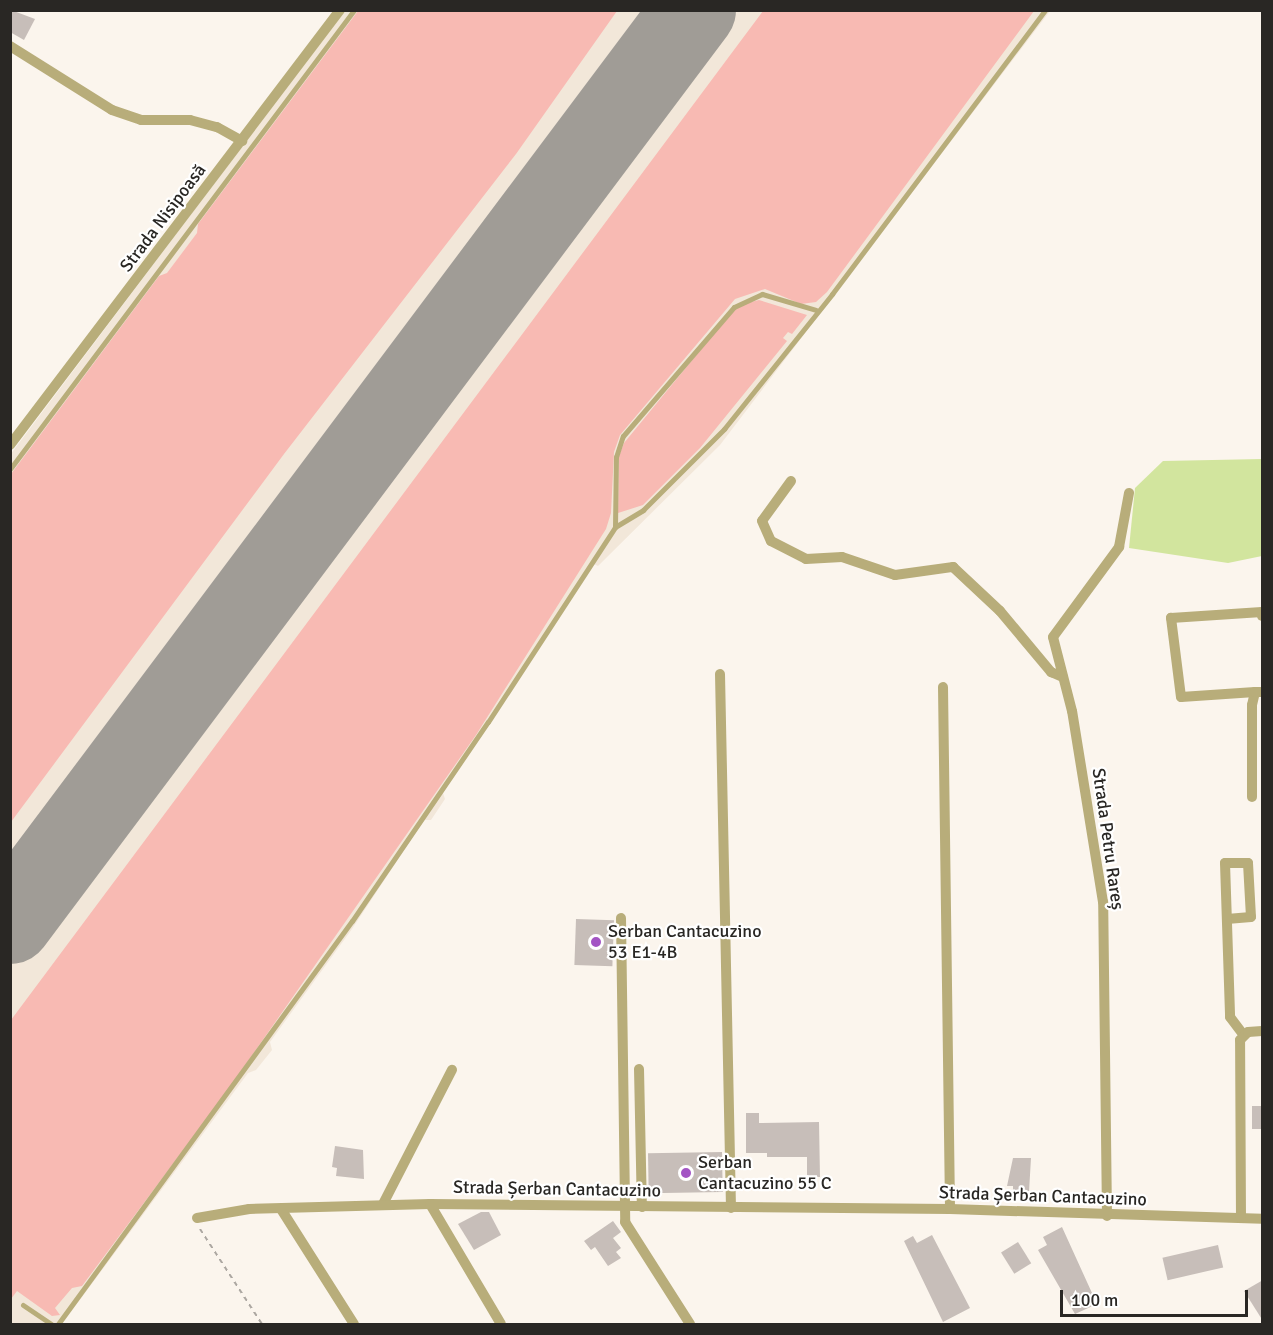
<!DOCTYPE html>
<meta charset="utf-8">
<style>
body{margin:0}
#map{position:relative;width:1273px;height:1335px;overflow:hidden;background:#fbf5ed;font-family:Signika,sans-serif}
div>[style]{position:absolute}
.built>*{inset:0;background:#f2e7d9}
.green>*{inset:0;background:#f8bab3}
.water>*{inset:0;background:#d2e59e}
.runway>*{height:84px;margin:-42px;padding:0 42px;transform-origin:42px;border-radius:42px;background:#a09c96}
.building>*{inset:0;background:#c7beb9;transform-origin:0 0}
.path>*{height:2px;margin-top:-1px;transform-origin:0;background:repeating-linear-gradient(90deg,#aca7a1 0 4.5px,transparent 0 9px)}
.lane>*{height:5px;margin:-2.5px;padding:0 2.5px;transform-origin:2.5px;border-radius:2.5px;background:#b8ad7a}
.street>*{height:10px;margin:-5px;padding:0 5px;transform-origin:5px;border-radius:5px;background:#b8ad7a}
.dots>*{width:16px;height:16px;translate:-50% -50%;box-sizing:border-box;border:3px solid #fff;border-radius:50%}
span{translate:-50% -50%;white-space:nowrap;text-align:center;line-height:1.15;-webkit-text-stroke:4.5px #fff;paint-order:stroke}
.street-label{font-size:18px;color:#292724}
.poi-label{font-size:18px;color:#292724}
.left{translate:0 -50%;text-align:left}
.frame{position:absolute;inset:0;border:12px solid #292724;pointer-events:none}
.scale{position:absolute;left:1060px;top:1290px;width:188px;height:27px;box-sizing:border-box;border:3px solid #292724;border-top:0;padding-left:8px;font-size:18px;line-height:21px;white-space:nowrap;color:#292724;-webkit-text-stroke:4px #fff;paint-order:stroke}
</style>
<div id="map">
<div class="built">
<div style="clip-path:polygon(344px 11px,1050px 11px,720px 445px,598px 566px,594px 564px,443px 793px,445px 799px,431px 820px,424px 820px,352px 929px,270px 1042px,272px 1050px,256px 1070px,248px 1073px,62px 1324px,11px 1324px,10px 455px)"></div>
</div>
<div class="green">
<div style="clip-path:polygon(358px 11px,617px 11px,516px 154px,284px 454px,11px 822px,11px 474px,159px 276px,167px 273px,197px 233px,198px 224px)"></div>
<div style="clip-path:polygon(763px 11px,1034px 11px,827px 292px,816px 302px,801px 304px,765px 289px,735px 299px,620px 435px,614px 452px,611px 513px,606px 529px,476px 735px,225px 1094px,82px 1286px,72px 1288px,55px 1308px,60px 1315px,52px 1316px,17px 1291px,11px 1299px,11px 1020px)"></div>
<div style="clip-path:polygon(759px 300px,807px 315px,792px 334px,788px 332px,783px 338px,787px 341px,700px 448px,643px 505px,618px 513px,619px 456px,624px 443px,731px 313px,743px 304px)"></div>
</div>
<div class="water">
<div style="clip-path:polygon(1262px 459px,1262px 556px,1228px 563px,1129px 548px,1135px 488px,1163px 461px)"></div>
</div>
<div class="runway">
<div style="left:10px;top:922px;width:1140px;rotate:-53.13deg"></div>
</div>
<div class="building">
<div style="clip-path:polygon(11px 10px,35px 19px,24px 40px,10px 32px)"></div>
<div style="left:576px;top:919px;width:38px;height:46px;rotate:2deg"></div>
<div style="left:1263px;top:1106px;width:23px;height:11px;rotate:90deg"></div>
<div style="clip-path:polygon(746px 1113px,759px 1113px,759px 1123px,819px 1122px,820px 1177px,807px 1177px,807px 1157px,767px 1157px,767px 1153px,746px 1153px)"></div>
<div style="clip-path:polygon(335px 1146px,363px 1150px,364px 1179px,336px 1176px,337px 1168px,332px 1167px)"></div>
<div style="left:722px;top:1152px;width:40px;height:74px;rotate:89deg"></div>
<div style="clip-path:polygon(1013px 1158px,1031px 1158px,1029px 1192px,1013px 1192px,1013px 1186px,1007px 1186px)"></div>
<div style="clip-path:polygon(481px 1212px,489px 1212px,501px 1235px,474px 1250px,458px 1224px)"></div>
<div style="clip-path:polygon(613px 1221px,621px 1232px,613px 1238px,621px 1248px,616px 1252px,621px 1258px,608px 1266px,595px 1247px,591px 1250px,584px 1241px)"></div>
<div style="clip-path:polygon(1062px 1227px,1097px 1304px,1075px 1314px,1038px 1250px,1047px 1245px,1043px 1237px)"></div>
<div style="clip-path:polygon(932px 1235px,970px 1308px,943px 1322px,904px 1241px,913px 1236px,917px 1243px)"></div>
<div style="left:1018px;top:1242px;width:25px;height:20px;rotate:58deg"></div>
<div style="left:1218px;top:1245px;width:23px;height:57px;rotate:77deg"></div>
<div style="clip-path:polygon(1263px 1280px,1263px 1321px,1244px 1291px)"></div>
</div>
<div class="path">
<div style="left:200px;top:1229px;width:113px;rotate:56.9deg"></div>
</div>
<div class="lane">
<div style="left:10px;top:469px;width:574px;rotate:-53.15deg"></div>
<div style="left:615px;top:527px;width:70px;rotate:-89.2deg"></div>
<div style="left:616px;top:457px;width:22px;rotate:-72deg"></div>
<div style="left:623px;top:436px;width:170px;rotate:-49.3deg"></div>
<div style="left:734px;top:307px;width:31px;rotate:-25deg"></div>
<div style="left:762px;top:294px;width:56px;rotate:16.5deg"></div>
<div style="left:23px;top:1305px;width:34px;rotate:34deg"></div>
<div style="left:58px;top:1324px;width:499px;rotate:-53.9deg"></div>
<div style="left:352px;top:921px;width:241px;rotate:-55.7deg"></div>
<div style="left:488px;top:722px;width:233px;rotate:-56.9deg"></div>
<div style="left:615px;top:527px;width:33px;rotate:-31deg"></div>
<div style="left:643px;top:510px;width:115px;rotate:-45deg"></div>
<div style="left:724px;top:429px;width:173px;rotate:-51.3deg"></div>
<div style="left:832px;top:294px;width:355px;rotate:-53.1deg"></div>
</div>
<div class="street">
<div style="left:10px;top:46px;width:120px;rotate:32.1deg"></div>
<div style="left:112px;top:110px;width:31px;rotate:19deg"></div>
<div style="left:141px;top:120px;width:49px"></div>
<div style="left:190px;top:120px;width:28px;rotate:15deg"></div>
<div style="left:217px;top:127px;width:29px;rotate:29deg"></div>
<div style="left:10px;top:445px;width:546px;rotate:-52.82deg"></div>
<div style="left:791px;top:481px;width:49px;rotate:125.9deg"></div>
<div style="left:762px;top:521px;width:22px;rotate:66deg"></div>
<div style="left:771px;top:541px;width:39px;rotate:27deg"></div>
<div style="left:806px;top:559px;width:36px;rotate:-3deg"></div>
<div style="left:842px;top:557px;width:56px;rotate:18.8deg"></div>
<div style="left:895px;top:575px;width:59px;rotate:-7.9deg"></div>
<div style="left:953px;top:567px;width:64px;rotate:43.1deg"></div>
<div style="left:1000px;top:611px;width:80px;rotate:50.1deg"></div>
<div style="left:1051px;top:672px;width:13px;rotate:23deg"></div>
<div style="left:720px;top:674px;width:534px;rotate:88.82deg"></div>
<div style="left:943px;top:687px;width:522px;rotate:89.23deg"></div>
<div style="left:1255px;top:692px;width:74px;rotate:176.1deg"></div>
<div style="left:1181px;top:697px;width:80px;rotate:-97.2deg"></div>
<div style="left:1171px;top:618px;width:91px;rotate:-3.8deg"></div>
<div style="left:1262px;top:612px;width:4px;rotate:90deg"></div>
<div style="left:1252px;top:797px;width:92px;rotate:-90deg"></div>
<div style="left:1252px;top:705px;width:13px;rotate:-77deg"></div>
<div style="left:1255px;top:692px;width:7px"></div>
<div style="left:621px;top:918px;width:304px;rotate:89.2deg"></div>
<div style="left:625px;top:1222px;width:121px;rotate:57.5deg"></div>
<div style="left:1227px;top:919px;width:24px;rotate:-5deg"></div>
<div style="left:1251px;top:917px;width:54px;rotate:-93.2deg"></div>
<div style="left:1248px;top:863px;width:23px;rotate:180deg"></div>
<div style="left:1225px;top:863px;width:154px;rotate:88.1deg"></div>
<div style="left:1230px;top:1017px;width:21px;rotate:53deg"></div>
<div style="left:639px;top:1069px;width:138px;rotate:88.8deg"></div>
<div style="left:383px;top:1204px;width:151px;rotate:-62.8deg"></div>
<div style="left:430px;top:1204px;width:139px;rotate:59.4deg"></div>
<div style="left:281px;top:1209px;width:136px;rotate:57.6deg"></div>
<div style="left:1107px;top:1216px;width:314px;rotate:-90.7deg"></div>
<div style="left:1103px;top:902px;width:193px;rotate:-99.2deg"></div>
<div style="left:1072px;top:711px;width:76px;rotate:-104.4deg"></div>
<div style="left:1053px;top:637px;width:112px;rotate:-53.7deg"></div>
<div style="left:1119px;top:547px;width:55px;rotate:-79.5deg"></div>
<div style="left:197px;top:1218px;width:53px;rotate:-9.8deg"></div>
<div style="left:249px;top:1209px;width:181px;rotate:-1.6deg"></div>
<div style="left:430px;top:1204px;width:520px;rotate:0.55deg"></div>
<div style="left:950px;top:1209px;width:312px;rotate:1.8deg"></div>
<div style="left:1241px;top:1218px;width:178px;rotate:-90.3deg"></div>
<div style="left:1240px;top:1040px;width:11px;rotate:-45deg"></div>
<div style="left:1248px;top:1032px;width:14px;rotate:-4deg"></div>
</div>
<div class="dots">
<div style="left:596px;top:942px;background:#a354c4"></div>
<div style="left:686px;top:1173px;background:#a354c4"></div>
</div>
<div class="street-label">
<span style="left:163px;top:218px;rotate:-53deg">Strada Nisipoasă</span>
<span style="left:1108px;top:839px;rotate:82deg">Strada Petru Rareș</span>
<span style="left:557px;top:1189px;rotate:1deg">Strada Șerban Cantacuzino</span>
<span style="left:1043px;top:1196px;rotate:2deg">Strada Șerban Cantacuzino</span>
</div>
<div class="poi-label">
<span class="left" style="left:608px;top:942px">Serban Cantacuzino<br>53 E1-4B</span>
<span class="left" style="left:698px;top:1173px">Serban<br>Cantacuzino 55 C</span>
</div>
<div class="frame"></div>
<div class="scale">100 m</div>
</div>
